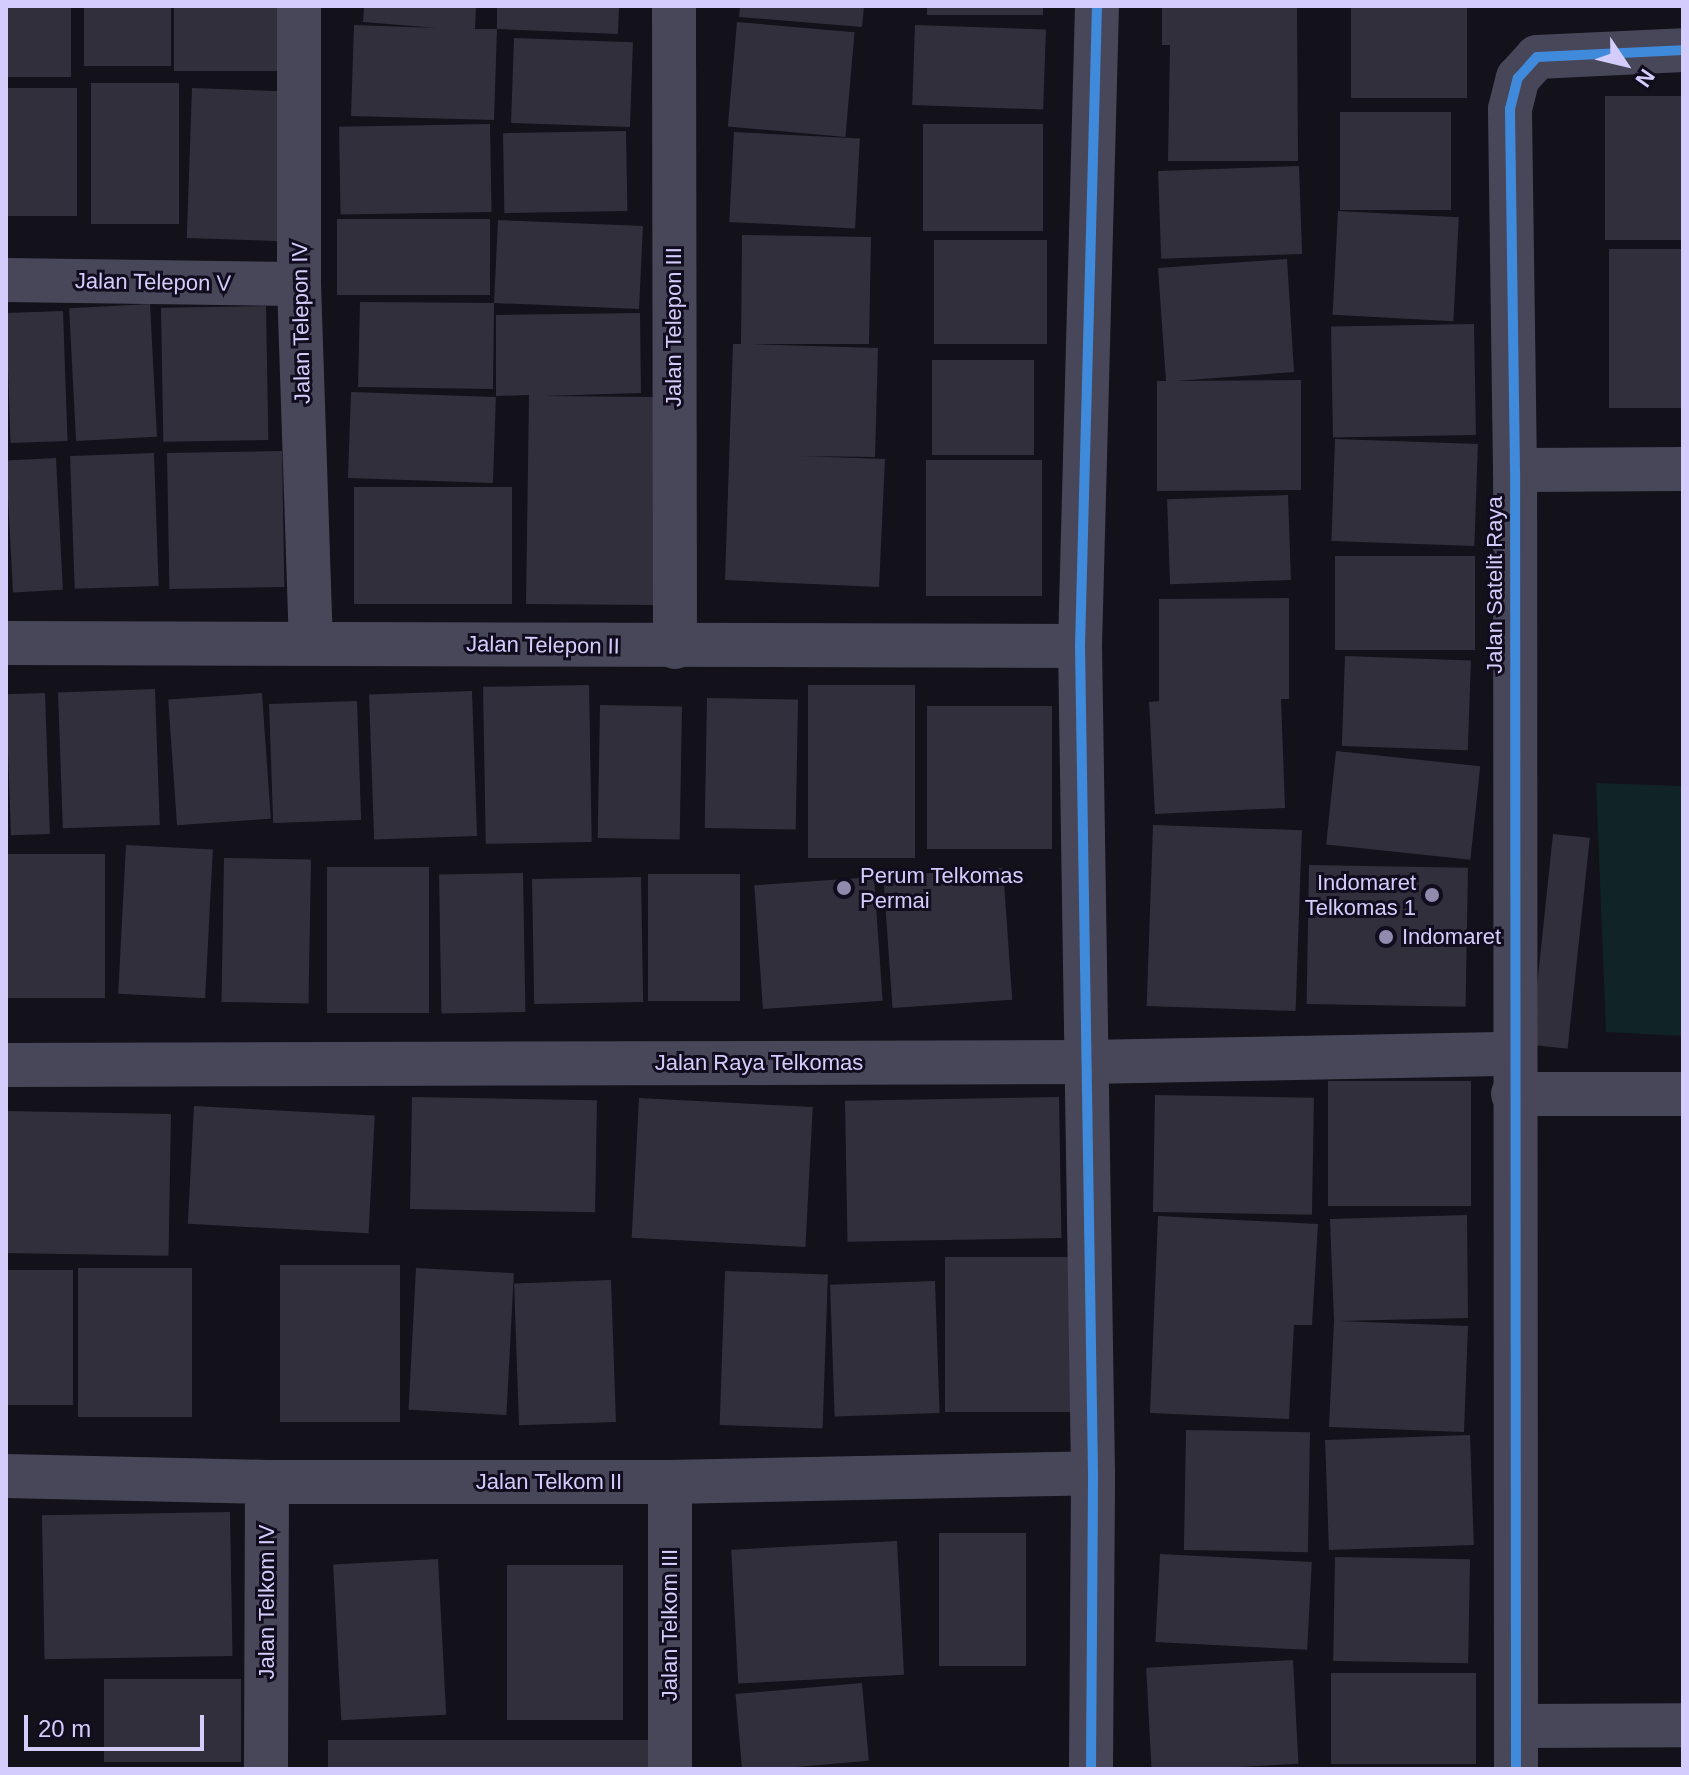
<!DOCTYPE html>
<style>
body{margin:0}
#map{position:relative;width:1689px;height:1775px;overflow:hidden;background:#13111a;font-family:Arial,sans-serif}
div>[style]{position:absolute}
.green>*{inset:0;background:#112425}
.building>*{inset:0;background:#312f3c;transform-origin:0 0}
.minor>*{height:44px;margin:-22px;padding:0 22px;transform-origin:22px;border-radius:22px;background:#48475a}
.cycleway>*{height:10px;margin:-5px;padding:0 5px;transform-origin:5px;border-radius:5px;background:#408adc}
.dots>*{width:22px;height:22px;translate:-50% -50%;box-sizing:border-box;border:4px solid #110d1e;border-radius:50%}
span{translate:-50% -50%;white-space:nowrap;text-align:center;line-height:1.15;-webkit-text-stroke:6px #110d1e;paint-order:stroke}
.street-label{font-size:22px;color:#d4cdfc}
.poi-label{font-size:22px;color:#d4cdfc}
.left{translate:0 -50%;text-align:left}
.right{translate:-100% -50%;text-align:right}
.frame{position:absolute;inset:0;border:8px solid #d4cdfc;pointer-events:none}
.north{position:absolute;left:1585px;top:24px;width:80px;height:80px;-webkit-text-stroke:6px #110d1e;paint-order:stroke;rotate:125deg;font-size:22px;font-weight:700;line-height:32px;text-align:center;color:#d4cdfc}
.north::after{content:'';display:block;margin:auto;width:28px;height:36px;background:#d4cdfc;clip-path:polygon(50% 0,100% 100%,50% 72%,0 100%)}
.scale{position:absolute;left:24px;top:1715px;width:180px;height:36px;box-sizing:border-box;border:4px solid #d4cdfc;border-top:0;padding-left:10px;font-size:24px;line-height:28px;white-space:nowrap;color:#d4cdfc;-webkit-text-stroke:6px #110d1e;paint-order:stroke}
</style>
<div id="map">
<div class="green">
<div style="clip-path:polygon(1596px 783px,1683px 786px,1683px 1036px,1606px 1032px)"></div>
</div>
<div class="building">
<div style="left:6px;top:6px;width:65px;height:71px"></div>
<div style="left:84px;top:6px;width:87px;height:60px"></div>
<div style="left:174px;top:6px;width:117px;height:65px"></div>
<div style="clip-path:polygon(364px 6px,476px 6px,475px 29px,497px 29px,494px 120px,351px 116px,354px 25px,437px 28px,363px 22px)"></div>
<div style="clip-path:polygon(497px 6px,619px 6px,618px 34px,497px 29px)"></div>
<div style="clip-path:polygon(740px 6px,864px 6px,862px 27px,739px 17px)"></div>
<div style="left:927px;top:6px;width:116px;height:9px"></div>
<div style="clip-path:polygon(1162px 6px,1297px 6px,1298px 161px,1168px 161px,1170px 45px,1162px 45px)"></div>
<div style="left:1351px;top:6px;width:116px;height:92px"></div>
<div style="left:737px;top:22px;width:118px;height:105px;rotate:5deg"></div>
<div style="left:915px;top:25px;width:131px;height:80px;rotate:2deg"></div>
<div style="left:514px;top:38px;width:119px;height:85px;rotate:2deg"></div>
<div style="left:91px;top:83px;width:88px;height:141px"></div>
<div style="left:6px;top:88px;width:71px;height:128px"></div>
<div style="left:192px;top:88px;width:97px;height:150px;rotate:2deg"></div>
<div style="left:1683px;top:96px;width:144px;height:78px;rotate:90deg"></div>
<div style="left:1451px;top:112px;width:98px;height:111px;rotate:90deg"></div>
<div style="left:490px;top:124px;width:88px;height:151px;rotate:89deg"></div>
<div style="left:1043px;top:124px;width:107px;height:120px;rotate:90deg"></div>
<div style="left:626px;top:131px;width:80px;height:123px;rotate:89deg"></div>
<div style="left:734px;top:132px;width:126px;height:90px;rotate:3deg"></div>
<div style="left:1299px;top:166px;width:88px;height:141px;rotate:88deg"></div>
<div style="left:1338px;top:211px;width:121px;height:104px;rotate:3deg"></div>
<div style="left:337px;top:219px;width:153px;height:76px"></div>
<div style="clip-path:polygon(498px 220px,643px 226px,639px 309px,494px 303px,493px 389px,358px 387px,360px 302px,494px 303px)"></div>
<div style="clip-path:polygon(742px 235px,871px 237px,869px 344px,750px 344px,878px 348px,875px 457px,799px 456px,885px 459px,879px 587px,725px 580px,733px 344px,741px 344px)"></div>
<div style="left:934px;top:240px;width:113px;height:104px"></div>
<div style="left:1609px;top:249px;width:74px;height:159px"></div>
<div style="clip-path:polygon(1287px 259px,1294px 372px,1176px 381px,1301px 380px,1301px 490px,1157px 491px,1157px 381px,1166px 381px,1158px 268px)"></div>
<div style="left:150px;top:304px;width:133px;height:81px;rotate:87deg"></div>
<div style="left:266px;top:306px;width:134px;height:105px;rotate:89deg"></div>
<div style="left:63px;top:311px;width:130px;height:57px;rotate:88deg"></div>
<div style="clip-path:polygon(640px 313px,641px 393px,544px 396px,659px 397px,656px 605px,526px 604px,529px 395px,496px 396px,496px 315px)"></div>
<div style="left:1474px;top:324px;width:111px;height:143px;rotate:89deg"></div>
<div style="left:932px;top:360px;width:102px;height:95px"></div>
<div style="left:351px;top:392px;width:145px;height:86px;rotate:2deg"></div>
<div style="left:1335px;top:439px;width:143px;height:102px;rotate:2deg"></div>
<div style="left:282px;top:451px;width:136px;height:115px;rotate:89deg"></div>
<div style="left:154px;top:453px;width:133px;height:84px;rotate:88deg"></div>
<div style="left:56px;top:458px;width:132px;height:50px;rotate:87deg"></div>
<div style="left:1042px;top:460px;width:136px;height:116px;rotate:90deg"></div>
<div style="left:512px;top:487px;width:117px;height:158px;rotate:90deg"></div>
<div style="left:1288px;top:495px;width:85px;height:121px;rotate:88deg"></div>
<div style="left:1475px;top:556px;width:94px;height:140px;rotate:90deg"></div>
<div style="clip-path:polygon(1289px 598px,1289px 699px,1281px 699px,1285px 808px,1155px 814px,1149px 702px,1159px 701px,1159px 599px)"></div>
<div style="left:1345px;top:656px;width:126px;height:90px;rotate:2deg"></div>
<div style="left:589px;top:685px;width:157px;height:106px;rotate:89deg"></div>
<div style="left:915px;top:685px;width:173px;height:107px;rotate:90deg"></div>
<div style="left:155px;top:689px;width:136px;height:97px;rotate:88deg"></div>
<div style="left:472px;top:691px;width:145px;height:103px;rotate:88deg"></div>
<div style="left:45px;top:693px;width:141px;height:39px;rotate:88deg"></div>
<div style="left:262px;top:693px;width:126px;height:94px;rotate:86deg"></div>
<div style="left:707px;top:698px;width:91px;height:130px;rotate:1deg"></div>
<div style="left:357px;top:701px;width:119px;height:88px;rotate:88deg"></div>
<div style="left:600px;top:705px;width:82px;height:133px;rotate:1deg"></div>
<div style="left:927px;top:706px;width:125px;height:143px"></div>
<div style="left:1336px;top:751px;width:145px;height:94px;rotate:6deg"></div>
<div style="left:1153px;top:825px;width:149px;height:181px;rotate:2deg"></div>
<div style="left:1553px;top:834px;width:37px;height:212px;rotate:6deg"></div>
<div style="left:126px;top:845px;width:87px;height:149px;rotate:3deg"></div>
<div style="left:7px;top:854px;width:98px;height:144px"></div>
<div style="left:224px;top:858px;width:87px;height:144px;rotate:1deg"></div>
<div style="left:1309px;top:865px;width:159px;height:139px;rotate:1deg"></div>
<div style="left:327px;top:867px;width:102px;height:146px"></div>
<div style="left:1003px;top:868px;width:132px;height:120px;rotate:86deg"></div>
<div style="left:523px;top:873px;width:139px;height:84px;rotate:89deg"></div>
<div style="left:740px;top:874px;width:127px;height:92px;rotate:90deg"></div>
<div style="left:641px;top:877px;width:125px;height:109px;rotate:89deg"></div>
<div style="left:874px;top:877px;width:124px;height:120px;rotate:86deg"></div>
<div style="left:1328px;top:1081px;width:143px;height:125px"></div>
<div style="left:1155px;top:1095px;width:159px;height:117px;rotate:1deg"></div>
<div style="left:412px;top:1097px;width:185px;height:112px;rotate:1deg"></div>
<div style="left:1059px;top:1097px;width:141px;height:214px;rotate:89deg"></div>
<div style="left:639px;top:1098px;width:174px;height:140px;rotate:3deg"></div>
<div style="left:194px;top:1106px;width:181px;height:118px;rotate:3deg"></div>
<div style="left:6px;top:1111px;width:165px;height:142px;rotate:1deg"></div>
<div style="clip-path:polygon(1467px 1215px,1468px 1318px,1339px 1321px,1468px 1326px,1464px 1432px,1329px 1427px,1334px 1321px,1330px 1219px)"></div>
<div style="clip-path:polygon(1158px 1216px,1318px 1224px,1312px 1325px,1294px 1325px,1289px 1419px,1150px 1413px)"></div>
<div style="left:945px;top:1257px;width:130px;height:155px"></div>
<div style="left:400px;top:1265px;width:157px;height:120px;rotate:90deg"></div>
<div style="left:192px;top:1268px;width:149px;height:114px;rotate:90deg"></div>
<div style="left:416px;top:1268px;width:98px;height:142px;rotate:3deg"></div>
<div style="left:6px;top:1270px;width:67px;height:135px"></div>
<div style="left:725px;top:1271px;width:103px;height:154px;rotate:2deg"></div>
<div style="left:611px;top:1280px;width:142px;height:97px;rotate:88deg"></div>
<div style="left:935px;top:1281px;width:132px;height:105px;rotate:88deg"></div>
<div style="left:1186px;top:1430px;width:124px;height:120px;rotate:1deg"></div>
<div style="left:1470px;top:1435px;width:110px;height:145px;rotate:88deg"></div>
<div style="left:230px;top:1512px;width:144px;height:188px;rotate:89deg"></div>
<div style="left:1026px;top:1533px;width:133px;height:87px;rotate:90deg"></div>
<div style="left:897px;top:1541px;width:134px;height:166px;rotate:87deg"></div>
<div style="left:1160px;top:1554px;width:152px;height:88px;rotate:3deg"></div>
<div style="left:1335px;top:1557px;width:135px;height:104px;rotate:1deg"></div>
<div style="left:438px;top:1559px;width:156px;height:105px;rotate:87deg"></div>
<div style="left:507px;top:1565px;width:116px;height:155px"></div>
<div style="left:1293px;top:1660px;width:104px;height:147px;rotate:87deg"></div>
<div style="left:1331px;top:1673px;width:145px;height:91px"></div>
<div style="left:104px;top:1679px;width:137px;height:83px"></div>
<div style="left:862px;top:1683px;width:78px;height:127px;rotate:85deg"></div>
<div style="left:328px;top:1740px;width:323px;height:29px"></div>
</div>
<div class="minor">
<div style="left:299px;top:6px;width:278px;rotate:90deg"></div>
<div style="left:299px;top:284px;width:357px;rotate:88.1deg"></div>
<div style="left:674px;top:6px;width:641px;rotate:89.91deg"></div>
<div style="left:6px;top:280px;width:293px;rotate:0.8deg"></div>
<div style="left:1515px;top:470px;width:168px;rotate:-0.3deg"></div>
<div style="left:6px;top:643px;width:1074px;rotate:0.16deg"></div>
<div style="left:6px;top:1065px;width:1079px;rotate:-0.16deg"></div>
<div style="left:1085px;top:1062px;width:428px;rotate:-1.1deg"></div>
<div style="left:1513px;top:1094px;width:170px"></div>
<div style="left:6px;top:1476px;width:261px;rotate:1.3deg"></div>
<div style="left:267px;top:1482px;width:403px"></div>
<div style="left:670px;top:1482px;width:423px;rotate:-1.2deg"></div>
<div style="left:670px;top:1482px;width:287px;rotate:90deg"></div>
<div style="left:1518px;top:1726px;width:165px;rotate:-0.3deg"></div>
<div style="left:266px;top:1769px;width:287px;rotate:-89.8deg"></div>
<div style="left:1091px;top:1769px;width:296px;rotate:-89.6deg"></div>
<div style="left:1093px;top:1473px;width:827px;rotate:-90.9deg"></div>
<div style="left:1080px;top:646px;width:640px;rotate:-88.48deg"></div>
<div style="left:1516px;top:1769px;width:1299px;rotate:-90.04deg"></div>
<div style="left:1515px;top:470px;width:361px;rotate:-90.8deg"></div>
<div style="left:1510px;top:109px;width:32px;rotate:-76deg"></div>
<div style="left:1518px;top:78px;width:28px;rotate:-48deg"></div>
<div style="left:1537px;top:57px;width:146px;rotate:-2.7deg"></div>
</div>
<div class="cycleway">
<div style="left:1091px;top:1769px;width:296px;rotate:-89.6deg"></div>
<div style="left:1093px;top:1473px;width:827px;rotate:-90.9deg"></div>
<div style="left:1080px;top:646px;width:640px;rotate:-88.48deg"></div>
<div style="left:1516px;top:1769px;width:1299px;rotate:-90.04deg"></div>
<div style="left:1515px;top:470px;width:361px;rotate:-90.8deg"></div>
<div style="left:1510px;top:109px;width:32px;rotate:-76deg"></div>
<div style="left:1518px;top:78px;width:28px;rotate:-48deg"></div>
<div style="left:1537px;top:57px;width:146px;rotate:-2.7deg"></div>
</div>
<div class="dots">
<div style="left:844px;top:888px;background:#908bad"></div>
<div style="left:1432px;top:895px;background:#908bad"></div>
<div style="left:1386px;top:937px;background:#908bad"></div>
</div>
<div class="street-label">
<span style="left:153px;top:282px;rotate:1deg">Jalan Telepon V</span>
<span style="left:301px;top:323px;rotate:-91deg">Jalan Telepon IV</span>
<span style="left:674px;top:327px;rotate:-90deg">Jalan Telepon III</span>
<span style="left:1495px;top:585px;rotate:-90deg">Jalan Satelit Raya</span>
<span style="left:543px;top:645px;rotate:1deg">Jalan Telepon II</span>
<span style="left:759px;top:1063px">Jalan Raya Telkomas</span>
<span style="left:549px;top:1482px">Jalan Telkom II</span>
<span style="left:267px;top:1602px;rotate:-90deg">Jalan Telkom IV</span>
<span style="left:670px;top:1625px;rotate:-90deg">Jalan Telkom III</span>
</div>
<div class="poi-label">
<span class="left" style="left:860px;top:888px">Perum Telkomas<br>Permai</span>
<span class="right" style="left:1416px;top:895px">Indomaret<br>Telkomas 1</span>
<span class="left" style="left:1402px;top:937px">Indomaret</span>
</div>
<div class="frame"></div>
<div class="north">N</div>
<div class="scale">20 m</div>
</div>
